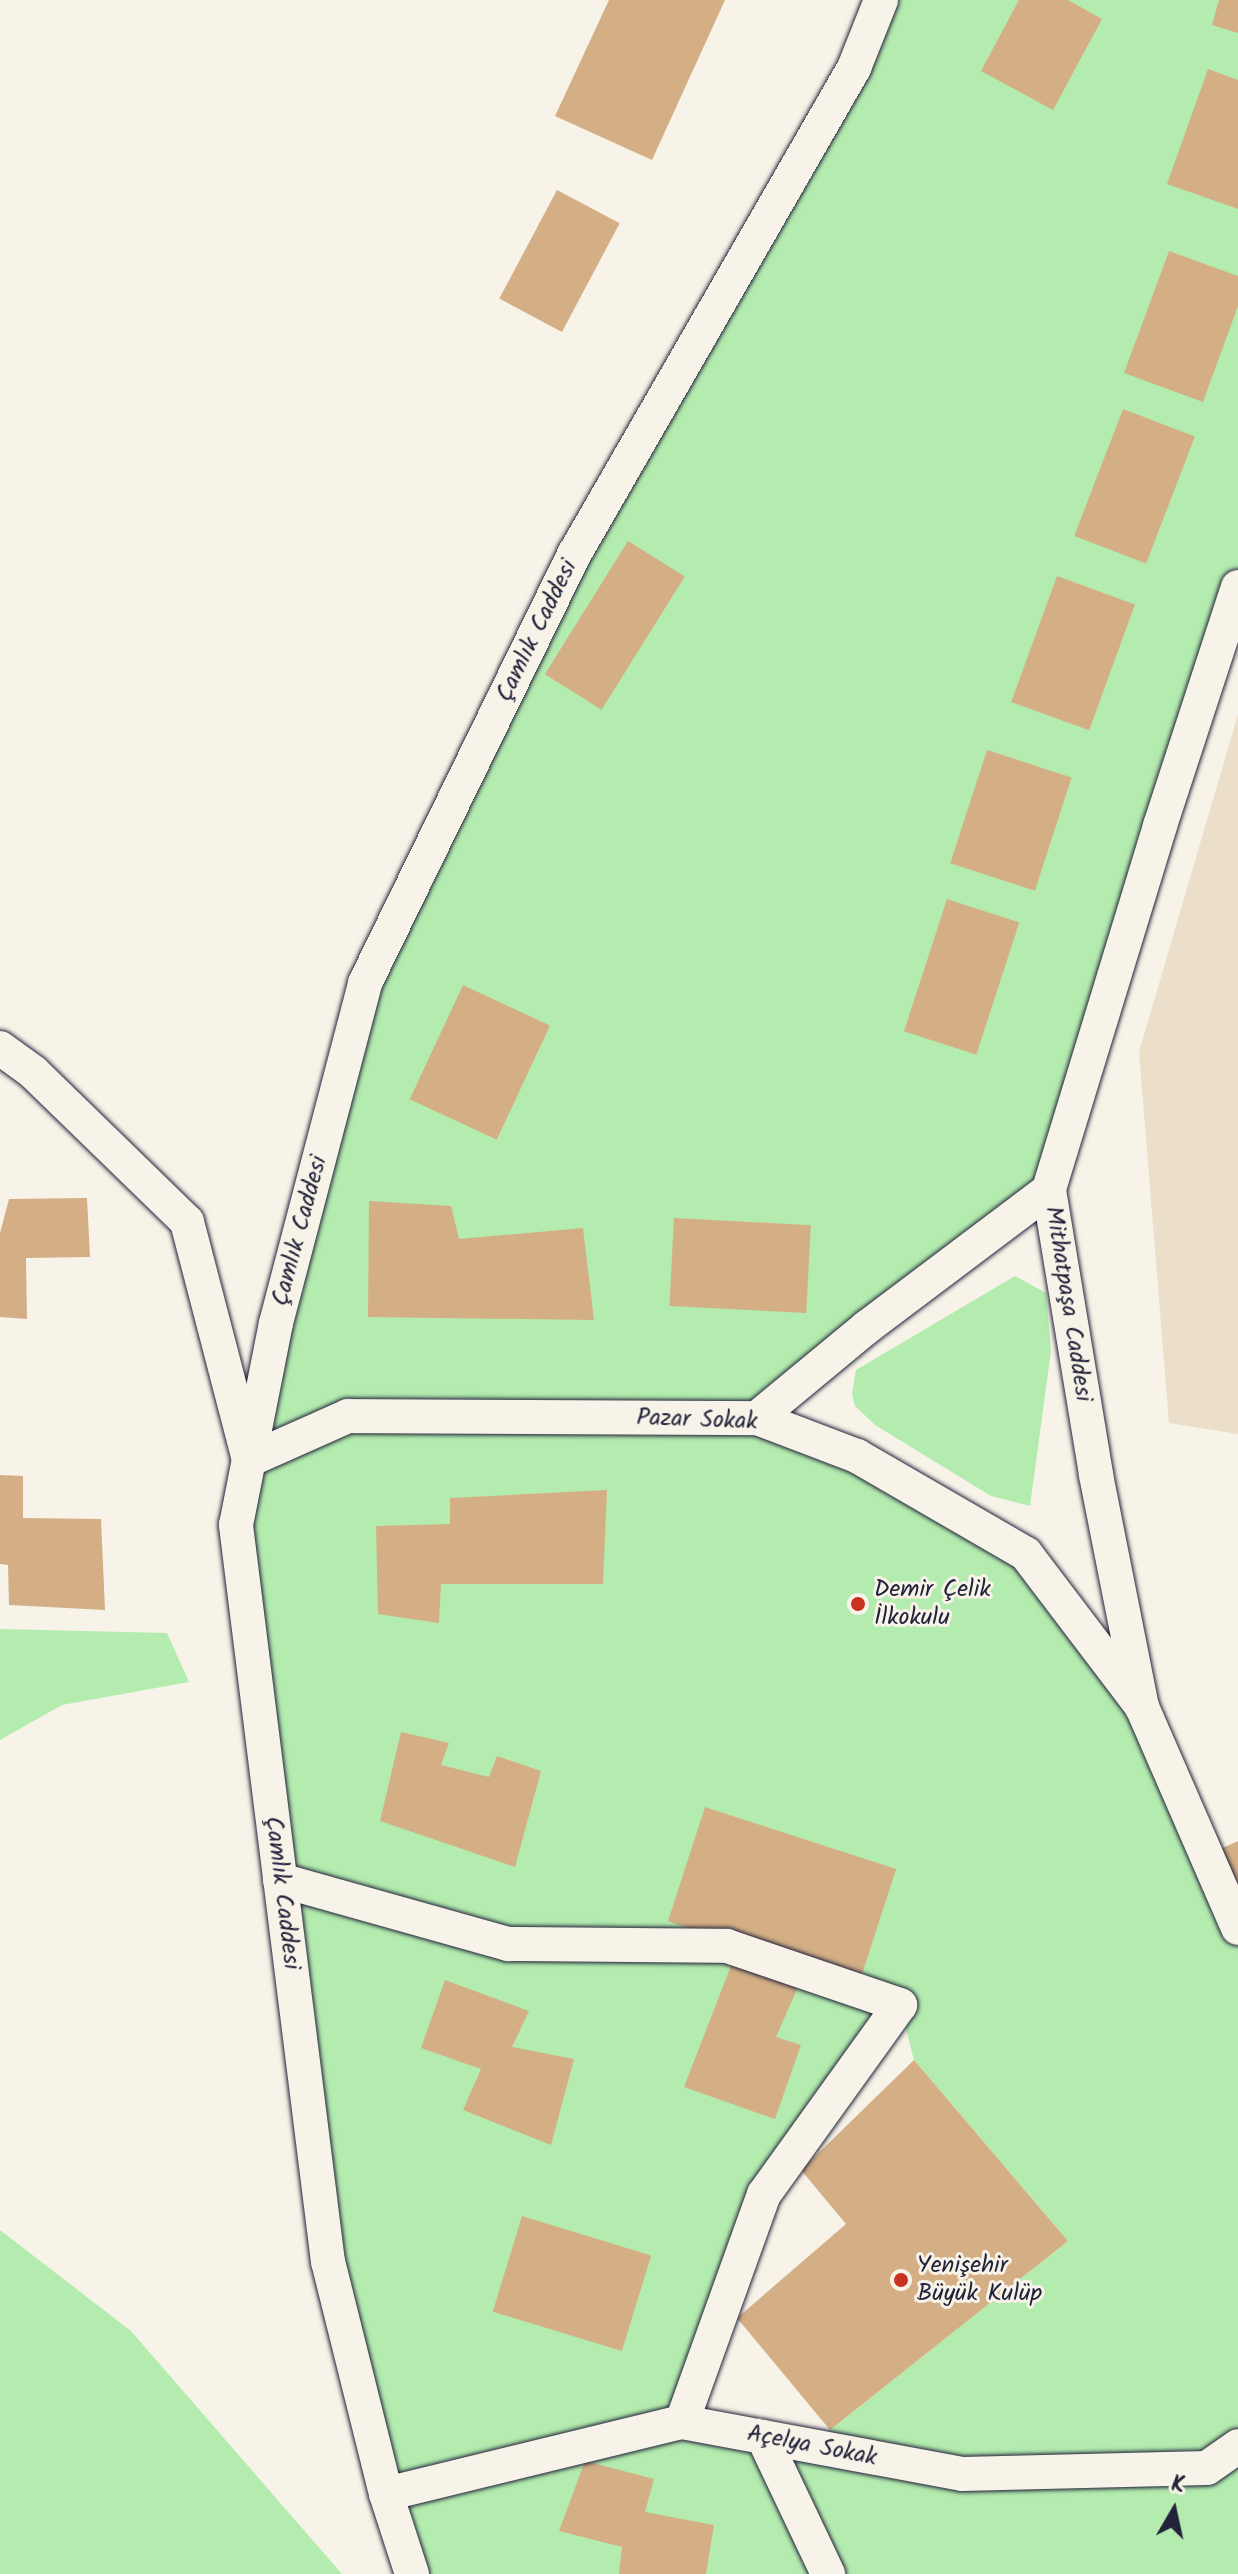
<!DOCTYPE html>
<meta charset="utf-8">
<style>
body{margin:0}
#map{position:relative;width:1238px;height:2574px;overflow:hidden;background:#f7f3e8;font-family:Kalam,sans-serif}
div>[style]{position:absolute}
.built>*{inset:0;background:#ecdfca}
.green>*{inset:0;background:#b4ecaf}
.building>*{inset:0;background:#d4af85;transform-origin:0 0}
.roads{filter:drop-shadow(0 0 2px #22223b) drop-shadow(0 0 2px #22223b)}
.street>*{height:34px;margin:-17px;padding:0 17px;transform-origin:17px;border-radius:17px;background:#f7f3e8}
.dots>*{width:22px;height:22px;translate:-50% -50%;box-sizing:border-box;border:4px solid #f7f3e8;border-radius:50%}
span{translate:-50% -50%;white-space:nowrap;text-align:center;line-height:1.15;-webkit-text-stroke:6px #f7f3e8;paint-order:stroke}
.street-label{font-size:24px;color:#22223b}
.poi-label{font-size:24px;color:#22223b}
.left{translate:0 -50%;text-align:left}
.north{position:absolute;left:1134px;top:2470px;width:80px;height:80px;-webkit-text-stroke:6px #f7f3e8;paint-order:stroke;rotate:9deg;font-size:22px;font-weight:700;line-height:32px;text-align:center;color:#22223b}
.north::after{content:'';display:block;margin:auto;width:28px;height:36px;background:#22223b;clip-path:polygon(50% 0,100% 100%,50% 72%,0 100%)}
</style>
<div id="map">
<div class="built">
<div style="clip-path:polygon(1238px 714px,1238px 1434px,1169px 1423px,1139px 1052px)"></div>
</div>
<div class="green">
<div style="clip-path:polygon(evenodd,881px 0,1238px 0,1238px 597px,1049px 1190px,758px 1418px,1026px 1554px,1142px 1707px,1238px 1928px,1238px 2574px,412px 2574px,328px 2262px,236px 1526px,365px 983px,881px 0,900px 2006px,914px 2060px,1068px 2241px,830px 2430px,813px 2446px,682px 2421px,764px 2194px,900px 2006px)"></div>
<div style="clip-path:polygon(1015px 1276px,1046px 1293px,1051px 1351px,1030px 1506px,991px 1496px,875px 1425px,855px 1406px,852px 1394px,856px 1370px)"></div>
<div style="clip-path:polygon(0 1629px,167px 1633px,189px 1682px,62px 1705px,0 1740px)"></div>
<div style="clip-path:polygon(0 2230px,131px 2331px,342px 2574px,0 2574px)"></div>
</div>
<div class="building">
<div style="clip-path:polygon(609px 0,725px 0,652px 160px,555px 116px)"></div>
<div style="clip-path:polygon(1019px 0,1068px 0,1102px 19px,1053px 110px,981px 71px)"></div>
<div style="clip-path:polygon(1219px 0,1238px 0,1238px 33px,1212px 25px)"></div>
<div style="clip-path:polygon(1208px 69px,1238px 80px,1238px 209px,1167px 184px)"></div>
<div style="left:557px;top:190px;width:71px;height:123px;rotate:28deg"></div>
<div style="clip-path:polygon(1169px 251px,1238px 276px,1238px 306px,1203px 402px,1124px 373px)"></div>
<div style="left:1123px;top:409px;width:77px;height:136px;rotate:21deg"></div>
<div style="left:628px;top:541px;width:67px;height:157px;rotate:32deg"></div>
<div style="left:1057px;top:576px;width:83px;height:134px;rotate:20deg"></div>
<div style="left:987px;top:750px;width:89px;height:119px;rotate:18deg"></div>
<div style="left:947px;top:899px;width:76px;height:139px;rotate:18deg"></div>
<div style="left:463px;top:985px;width:96px;height:126px;rotate:25deg"></div>
<div style="clip-path:polygon(87px 1198px,90px 1257px,26px 1258px,27px 1319px,0 1317px,0 1233px,9px 1199px)"></div>
<div style="clip-path:polygon(369px 1201px,451px 1206px,459px 1239px,583px 1228px,594px 1320px,368px 1317px)"></div>
<div style="left:674px;top:1218px;width:137px;height:88px;rotate:3deg"></div>
<div style="clip-path:polygon(0 1475px,23px 1476px,23px 1518px,101px 1519px,105px 1610px,9px 1605px,8px 1565px,0 1564px)"></div>
<div style="clip-path:polygon(607px 1490px,603px 1584px,441px 1584px,439px 1623px,378px 1614px,376px 1526px,450px 1524px,450px 1498px)"></div>
<div style="clip-path:polygon(401px 1732px,449px 1743px,441px 1765px,489px 1777px,497px 1756px,541px 1771px,515px 1867px,380px 1821px)"></div>
<div style="left:705px;top:1807px;width:201px;height:120px;rotate:18deg"></div>
<div style="clip-path:polygon(1238px 1841px,1238px 1909px,1212px 1853px)"></div>
<div style="clip-path:polygon(734px 1958px,801px 1980px,776px 2037px,801px 2045px,775px 2119px,684px 2087px)"></div>
<div style="clip-path:polygon(445px 1980px,529px 2011px,512px 2047px,574px 2059px,551px 2145px,463px 2110px,481px 2069px,421px 2048px)"></div>
<div style="clip-path:polygon(914px 2060px,1068px 2241px,830px 2430px,737px 2318px,846px 2224px,801px 2170px)"></div>
<div style="left:522px;top:2216px;width:135px;height:100px;rotate:17deg"></div>
<div style="clip-path:polygon(585px 2461px,654px 2479px,645px 2512px,714px 2525px,706px 2574px,619px 2574px,622px 2547px,559px 2531px)"></div>
</div>
<div class="roads">
<div class="street">
<div style="left:1238px;top:587px;width:251px;rotate:108.1deg"></div>
<div style="left:1160px;top:826px;width:381px;rotate:107deg"></div>
<div style="left:1049px;top:1190px;width:289px;rotate:80.6deg"></div>
<div style="left:1096px;top:1475px;width:237px;rotate:78.8deg"></div>
<div style="left:1142px;top:1707px;width:241px;rotate:66.5deg"></div>
<div style="left:0;top:1048px;width:41px;rotate:36deg"></div>
<div style="left:33px;top:1072px;width:215px;rotate:44.2deg"></div>
<div style="left:187px;top:1222px;width:246px;rotate:75.4deg"></div>
<div style="left:249px;top:1460px;width:108px;rotate:-24deg"></div>
<div style="left:348px;top:1416px;width:409px;rotate:0.3deg"></div>
<div style="left:757px;top:1418px;width:107px;rotate:20.8deg"></div>
<div style="left:857px;top:1456px;width:195px;rotate:30.1deg"></div>
<div style="left:1026px;top:1554px;width:192px;rotate:52.8deg"></div>
<div style="left:757px;top:1418px;width:143px;rotate:-39.6deg"></div>
<div style="left:867px;top:1327px;width:228px;rotate:-37deg"></div>
<div style="left:280px;top:1880px;width:237px;rotate:15.7deg"></div>
<div style="left:508px;top:1944px;width:219px;rotate:0.5deg"></div>
<div style="left:727px;top:1946px;width:183px;rotate:18.8deg"></div>
<div style="left:900px;top:2005px;width:233px;rotate:125.7deg"></div>
<div style="left:764px;top:2194px;width:242px;rotate:109.8deg"></div>
<div style="left:763px;top:2437px;width:152px;rotate:64.6deg"></div>
<div style="left:386px;top:2494px;width:305px;rotate:-13.7deg"></div>
<div style="left:682px;top:2422px;width:285px;rotate:10.5deg"></div>
<div style="left:962px;top:2474px;width:245px;rotate:-1.4deg"></div>
<div style="left:1207px;top:2468px;width:38px;rotate:-35deg"></div>
<div style="left:412px;top:2574px;width:84px;rotate:-108deg"></div>
<div style="left:386px;top:2494px;width:239px;rotate:-104deg"></div>
<div style="left:328px;top:2262px;width:743px;rotate:-97.12deg"></div>
<div style="left:236px;top:1525px;width:206px;rotate:-78.8deg"></div>
<div style="left:276px;top:1323px;width:351px;rotate:-75.3deg"></div>
<div style="left:365px;top:983px;width:479px;rotate:-64deg"></div>
<div style="left:575px;top:553px;width:560px;rotate:-60.09deg"></div>
<div style="left:854px;top:68px;width:73px;rotate:-68.3deg"></div>
</div>
</div>
<div class="dots">
<div style="left:858px;top:1604px;background:#c8321e"></div>
<div style="left:901px;top:2280px;background:#c8321e"></div>
</div>
<div class="street-label">
<span style="left:537px;top:631px;rotate:-64deg">Çamlık Caddesi</span>
<span style="left:300px;top:1231px;rotate:-75deg">Çamlık Caddesi</span>
<span style="left:1068px;top:1304px;rotate:81deg">Mithatpaşa Caddesi</span>
<span style="left:697px;top:1420px;rotate:2deg">Pazar Sokak</span>
<span style="left:282px;top:1893px;rotate:83deg">Çamlık Caddesi</span>
<span style="left:812px;top:2446px;rotate:11deg">Açelya Sokak</span>
</div>
<div class="poi-label">
<span class="left" style="left:874px;top:1604px">Demir Çelik<br>İlkokulu</span>
<span class="left" style="left:917px;top:2280px">Yenişehir<br>Büyük Kulüp</span>
</div>
<div class="north">K</div>
</div>
